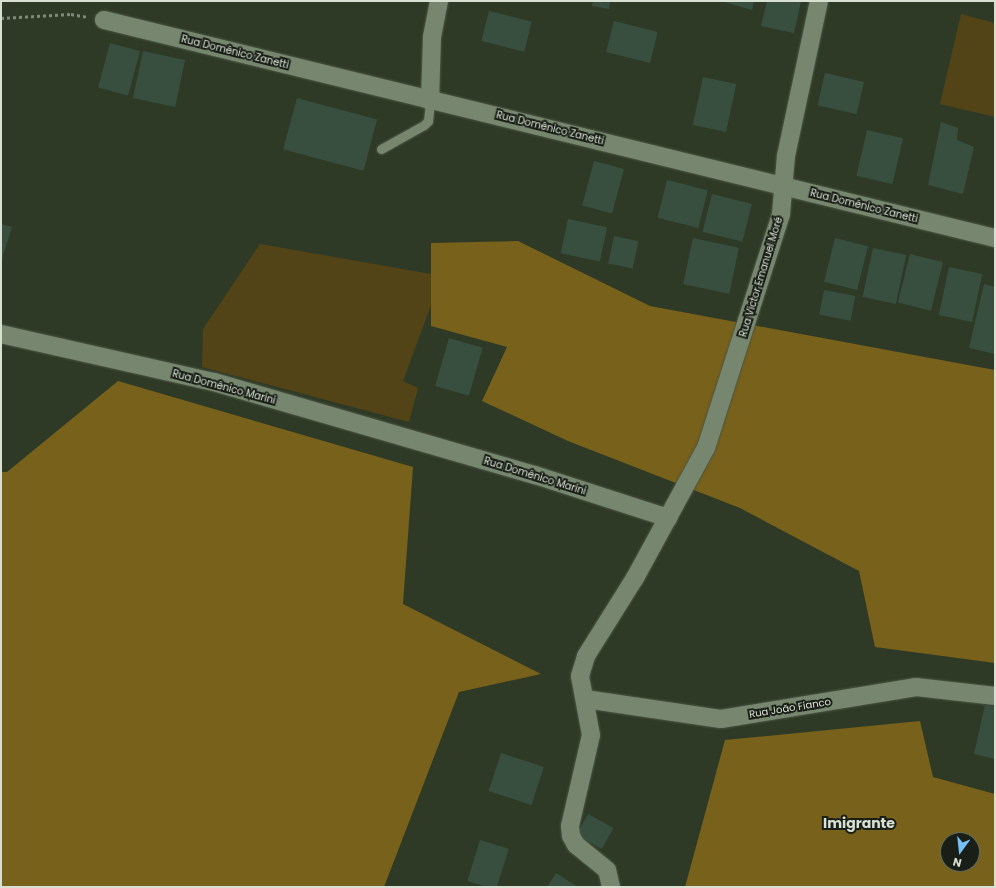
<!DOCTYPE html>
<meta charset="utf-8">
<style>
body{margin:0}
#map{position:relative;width:996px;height:888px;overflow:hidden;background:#2e3a26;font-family:Poppins,sans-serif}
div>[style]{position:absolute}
.green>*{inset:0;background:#534417}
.forest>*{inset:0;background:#78611a}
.building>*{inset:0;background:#384f40;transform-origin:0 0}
.path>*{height:2.5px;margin-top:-1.25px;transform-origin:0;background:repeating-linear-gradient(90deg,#7f8978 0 3px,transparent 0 6px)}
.roads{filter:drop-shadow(0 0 1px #4c5645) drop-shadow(0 0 1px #4c5645)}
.lane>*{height:9px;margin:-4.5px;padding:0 4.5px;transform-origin:4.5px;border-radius:4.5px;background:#77866f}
.street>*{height:18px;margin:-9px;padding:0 9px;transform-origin:9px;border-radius:9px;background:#77866f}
span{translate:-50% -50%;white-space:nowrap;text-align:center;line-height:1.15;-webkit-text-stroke:4px #191f16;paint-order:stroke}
.street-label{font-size:10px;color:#d8e0d3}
.district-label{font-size:14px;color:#d8e0d3;font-weight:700}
.frame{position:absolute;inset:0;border:2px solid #d8e0d3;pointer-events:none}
.north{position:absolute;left:940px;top:832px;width:40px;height:40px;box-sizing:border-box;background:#191f16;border:1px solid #656c62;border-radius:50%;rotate:195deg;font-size:11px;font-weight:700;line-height:16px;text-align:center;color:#d8e0d3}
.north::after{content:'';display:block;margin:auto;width:14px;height:18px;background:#76c0f7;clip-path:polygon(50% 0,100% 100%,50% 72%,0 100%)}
</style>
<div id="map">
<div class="green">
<div style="clip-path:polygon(961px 14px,995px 23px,995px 117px,940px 104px)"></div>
<div style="clip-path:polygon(260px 244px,431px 274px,431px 305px,403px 381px,418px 388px,409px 422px,202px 367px,203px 329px)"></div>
</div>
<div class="forest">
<div style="clip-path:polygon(518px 241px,650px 306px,995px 370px,995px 663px,875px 647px,859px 571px,740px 508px,568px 441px,482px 401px,507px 347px,431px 326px,431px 243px)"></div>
<div style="clip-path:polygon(118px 381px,413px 467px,403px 604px,541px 674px,459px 692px,384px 887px,1px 887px,1px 472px,7px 472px)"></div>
<div style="clip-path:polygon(evenodd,920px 721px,933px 777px,995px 794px,995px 887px,685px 887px,725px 740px,920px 721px,948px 840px,972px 840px,972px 864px,948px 864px,948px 840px)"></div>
</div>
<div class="building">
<div style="clip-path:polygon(593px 1px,610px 1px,609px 9px,592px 6px)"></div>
<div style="clip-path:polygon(721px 1px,754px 1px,752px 10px)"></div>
<div style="clip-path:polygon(767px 1px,801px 1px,794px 33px,761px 26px)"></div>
<div style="left:489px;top:11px;width:44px;height:31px;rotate:14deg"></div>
<div style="left:614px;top:21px;width:45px;height:32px;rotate:14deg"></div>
<div style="left:110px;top:43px;width:31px;height:46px;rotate:15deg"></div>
<div style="left:143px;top:51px;width:43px;height:48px;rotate:12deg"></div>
<div style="left:825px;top:73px;width:40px;height:33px;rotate:13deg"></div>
<div style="left:703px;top:77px;width:34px;height:49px;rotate:12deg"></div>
<div style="left:297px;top:98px;width:83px;height:53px;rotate:15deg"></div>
<div style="clip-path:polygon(941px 122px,958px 128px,957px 140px,974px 147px,963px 194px,928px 185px)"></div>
<div style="left:867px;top:130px;width:37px;height:47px;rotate:13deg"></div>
<div style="left:594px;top:161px;width:31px;height:46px;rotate:15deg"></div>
<div style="left:667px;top:180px;width:42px;height:39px;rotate:14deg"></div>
<div style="left:712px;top:194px;width:41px;height:39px;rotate:14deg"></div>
<div style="left:568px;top:219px;width:40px;height:35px;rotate:12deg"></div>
<div style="clip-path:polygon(1px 224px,12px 227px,1px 262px)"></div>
<div style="left:614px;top:236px;width:25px;height:28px;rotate:12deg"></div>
<div style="left:693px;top:238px;width:47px;height:47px;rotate:12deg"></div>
<div style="left:835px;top:238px;width:34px;height:45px;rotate:14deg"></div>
<div style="left:873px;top:248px;width:34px;height:50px;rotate:12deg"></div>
<div style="left:910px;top:254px;width:34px;height:50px;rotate:14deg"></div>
<div style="left:949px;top:267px;width:34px;height:49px;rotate:12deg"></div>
<div style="clip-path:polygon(984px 284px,995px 287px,995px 354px,969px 348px)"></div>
<div style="left:824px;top:290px;width:32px;height:25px;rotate:11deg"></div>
<div style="left:449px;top:338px;width:35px;height:50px;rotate:16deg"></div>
<div style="clip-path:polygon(985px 705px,995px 707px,995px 759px,974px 754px)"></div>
<div style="left:501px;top:753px;width:45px;height:40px;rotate:18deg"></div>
<div style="left:588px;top:814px;width:29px;height:24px;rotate:29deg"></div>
<div style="left:480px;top:840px;width:30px;height:43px;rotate:17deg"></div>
<div style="clip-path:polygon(556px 873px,578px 887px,547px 887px)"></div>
</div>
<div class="path">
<div style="left:1px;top:18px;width:70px;rotate:-3.3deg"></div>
<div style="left:71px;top:14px;width:17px;rotate:10deg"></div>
</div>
<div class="roads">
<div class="lane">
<div style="left:381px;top:149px;width:49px;rotate:-29.2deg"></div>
<div style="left:424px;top:125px;width:6px;rotate:-45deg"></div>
<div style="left:428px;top:121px;width:20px;rotate:-84deg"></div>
</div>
<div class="street">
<div style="left:104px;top:20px;width:917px;rotate:13.75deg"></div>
<div style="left:430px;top:101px;width:64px;rotate:-88.2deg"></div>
<div style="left:432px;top:37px;width:37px;rotate:-79deg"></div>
<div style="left:1px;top:334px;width:218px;rotate:12.7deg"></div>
<div style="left:214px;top:382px;width:334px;rotate:16.2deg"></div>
<div style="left:535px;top:475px;width:140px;rotate:17.9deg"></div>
<div style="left:585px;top:699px;width:137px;rotate:8.4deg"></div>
<div style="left:721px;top:719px;width:198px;rotate:-9.3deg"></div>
<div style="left:916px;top:687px;width:80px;rotate:6.5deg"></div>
<div style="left:611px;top:887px;width:17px;rotate:-103deg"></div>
<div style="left:607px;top:870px;width:40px;rotate:-141deg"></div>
<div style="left:576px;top:845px;width:10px;rotate:-119deg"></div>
<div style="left:571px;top:836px;width:10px;rotate:-96deg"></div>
<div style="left:570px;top:826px;width:93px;rotate:-77deg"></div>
<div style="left:591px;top:735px;width:60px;rotate:-100.6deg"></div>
<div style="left:580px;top:676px;width:21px;rotate:-73deg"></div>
<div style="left:586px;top:656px;width:92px;rotate:-57.9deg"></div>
<div style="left:635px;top:578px;width:148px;rotate:-61.4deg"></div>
<div style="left:706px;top:448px;width:246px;rotate:-72.2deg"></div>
<div style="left:781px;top:214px;width:58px;rotate:-85.1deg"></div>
<div style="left:786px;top:156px;width:158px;rotate:-78deg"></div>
</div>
</div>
<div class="street-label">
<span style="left:235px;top:52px;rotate:14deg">Rua Domênico Zanetti</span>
<span style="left:550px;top:128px;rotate:14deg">Rua Domênico Zanetti</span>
<span style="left:864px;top:206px;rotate:14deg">Rua Domênico Zanetti</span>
<span style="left:761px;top:277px;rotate:-73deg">Rua Victor Emanuel Moré</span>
<span style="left:224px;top:387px;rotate:15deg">Rua Domênico Marini</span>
<span style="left:535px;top:476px;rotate:17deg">Rua Domênico Marini</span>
<span style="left:790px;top:708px;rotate:-9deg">Rua João Fianco</span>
</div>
<div class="district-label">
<span style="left:859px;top:823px">Imigrante</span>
</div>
<div class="frame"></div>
<div class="north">N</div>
</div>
